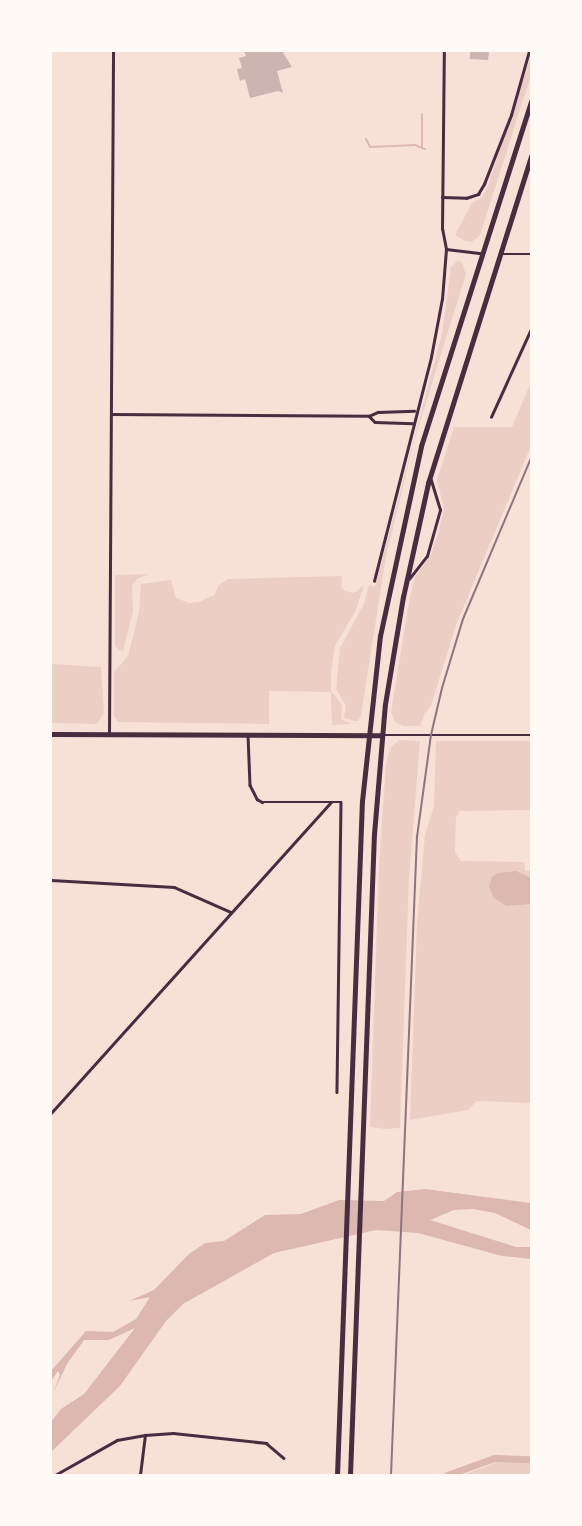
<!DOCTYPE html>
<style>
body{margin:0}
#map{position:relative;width:582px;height:1526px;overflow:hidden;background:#f7e1d7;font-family:"Exo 2",sans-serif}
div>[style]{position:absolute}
.green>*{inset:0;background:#ebcfc5}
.water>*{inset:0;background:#dcb8b0}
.stream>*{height:2px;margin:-1px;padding:0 1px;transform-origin:1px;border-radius:1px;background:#dcb8b0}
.canal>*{height:7px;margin:-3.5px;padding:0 3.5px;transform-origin:3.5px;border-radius:3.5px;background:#dcb8b0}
.building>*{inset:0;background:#ccb4b1}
.minor>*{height:2.5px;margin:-1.25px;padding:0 1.25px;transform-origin:1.25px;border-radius:1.25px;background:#4a2c40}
.secondary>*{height:4.5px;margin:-2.25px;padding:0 2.25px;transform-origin:2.25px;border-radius:2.25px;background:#4a2c40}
.trunk>*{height:5px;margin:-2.5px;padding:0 2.5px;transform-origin:2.5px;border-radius:2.5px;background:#4a2c40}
.rail>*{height:2px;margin:-1px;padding:0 1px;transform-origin:1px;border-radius:1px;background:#8f747c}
span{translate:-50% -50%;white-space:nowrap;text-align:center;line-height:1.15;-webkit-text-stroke:5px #fffaf5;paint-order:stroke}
.frame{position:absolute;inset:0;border:52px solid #fffaf5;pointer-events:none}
</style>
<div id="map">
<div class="green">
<div style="clip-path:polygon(531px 56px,531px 75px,480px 235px,472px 242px,465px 241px,455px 235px,472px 203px,482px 197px,488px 186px)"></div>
<div style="clip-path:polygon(458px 260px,462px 263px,466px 274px,415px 438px,386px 556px,361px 715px,358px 721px,354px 721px,344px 718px,346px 706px,336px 689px,340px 648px,364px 604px,369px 585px,375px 587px,442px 334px,451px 267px)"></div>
<div style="clip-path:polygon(531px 382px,531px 446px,456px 625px,431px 706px,425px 713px,420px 726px,403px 726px,395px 722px,391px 712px,410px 596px,415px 577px,431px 555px,438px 533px,444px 509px,437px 480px,454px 427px,512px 427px)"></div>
<div style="clip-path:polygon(149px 574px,137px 579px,132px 586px,133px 612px,123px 651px,119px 650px,115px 646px,115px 575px)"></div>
<div style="clip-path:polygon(342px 576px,341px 587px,345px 591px,354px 593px,364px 585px,356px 610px,335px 646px,331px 672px,331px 691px,342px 705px,341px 719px,351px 724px,332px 725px,331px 692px,269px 691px,269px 724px,118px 722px,114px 716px,114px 672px,128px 656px,139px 612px,141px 584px,171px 580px,176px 598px,189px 603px,199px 602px,214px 595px,219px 585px,228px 579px)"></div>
<div style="clip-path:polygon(51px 664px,101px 667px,104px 713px,97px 724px,51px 723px)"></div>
<div style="clip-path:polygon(399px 740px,420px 741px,409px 879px,400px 1128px,385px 1129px,370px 1127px,379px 866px,386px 764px,390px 748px)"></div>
<div style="clip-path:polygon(436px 741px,531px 741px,531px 810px,460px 811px,456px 817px,455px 852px,461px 861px,524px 862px,525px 871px,531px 871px,531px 1103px,477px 1101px,468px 1110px,410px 1120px,417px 922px,425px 835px,434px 806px)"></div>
<div style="clip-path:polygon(500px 1461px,531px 1463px,531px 1475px,463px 1475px)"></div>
</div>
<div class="water">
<div style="clip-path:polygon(516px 871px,531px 878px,531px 904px,506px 906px,493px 897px,489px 886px,492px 877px,498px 873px)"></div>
<div style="clip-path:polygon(425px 1189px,531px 1203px,531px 1230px,495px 1213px,473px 1209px,454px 1210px,430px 1220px,516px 1247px,531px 1247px,531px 1259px,502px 1256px,418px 1233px,376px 1230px,274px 1253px,183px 1304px,166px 1321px,120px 1386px,51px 1452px,51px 1422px,61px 1409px,84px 1394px,135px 1328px,109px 1340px,84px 1340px,67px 1364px,53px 1393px,60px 1375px,58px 1371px,51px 1381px,51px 1371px,86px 1331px,113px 1332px,136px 1319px,150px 1297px,129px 1301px,154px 1290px,189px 1254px,205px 1243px,224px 1241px,265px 1215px,301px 1214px,339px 1200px,384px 1201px,397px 1192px)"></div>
</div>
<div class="stream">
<div style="left:422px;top:114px;width:34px;rotate:90deg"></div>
<div style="left:366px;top:139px;width:9px;rotate:63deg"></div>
<div style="left:370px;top:147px;width:45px;rotate:-2.5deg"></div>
<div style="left:415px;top:145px;width:11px;rotate:22deg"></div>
</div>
<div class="canal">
<div style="left:447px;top:1475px;width:50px;rotate:-19.9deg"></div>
<div style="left:494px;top:1458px;width:37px;rotate:2deg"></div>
</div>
<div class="building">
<div style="clip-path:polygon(244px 51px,282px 51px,292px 67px,277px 71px,283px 93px,278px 91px,250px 98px,245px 79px,240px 81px,237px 69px,242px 68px,239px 58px,246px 56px)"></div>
<div style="clip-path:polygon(470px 51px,489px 51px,488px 60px,470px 59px)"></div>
</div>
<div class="minor">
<div style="left:442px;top:197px;width:24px;rotate:2deg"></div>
<div style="left:466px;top:198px;width:13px;rotate:-18deg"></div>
<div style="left:478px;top:194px;width:12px;rotate:-59deg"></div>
<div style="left:484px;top:184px;width:74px;rotate:-68.6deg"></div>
<div style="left:511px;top:115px;width:66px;rotate:-74.3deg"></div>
<div style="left:446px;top:249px;width:35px;rotate:7deg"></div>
<div style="left:500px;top:254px;width:31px"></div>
<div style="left:111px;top:414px;width:258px;rotate:0.4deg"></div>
<div style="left:369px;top:416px;width:10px;rotate:-24deg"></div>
<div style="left:378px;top:412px;width:36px;rotate:-2deg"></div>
<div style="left:369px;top:416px;width:8px;rotate:45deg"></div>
<div style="left:375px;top:422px;width:37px;rotate:2deg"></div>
<div style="left:491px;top:417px;width:97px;rotate:-65.6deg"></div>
<div style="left:409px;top:579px;width:29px;rotate:-52deg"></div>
<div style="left:427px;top:556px;width:48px;rotate:-74.2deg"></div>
<div style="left:440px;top:510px;width:31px;rotate:-107deg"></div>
<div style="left:374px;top:581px;width:231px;rotate:-75.7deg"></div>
<div style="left:431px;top:357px;width:59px;rotate:-79.3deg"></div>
<div style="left:442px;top:299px;width:50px;rotate:-85.4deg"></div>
<div style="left:446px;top:249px;width:20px;rotate:-101deg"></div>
<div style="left:442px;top:229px;width:178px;rotate:-89.4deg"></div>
<div style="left:109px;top:733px;width:682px;rotate:-89.66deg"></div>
<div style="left:248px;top:735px;width:50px;rotate:87.7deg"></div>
<div style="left:250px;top:785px;width:16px;rotate:63deg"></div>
<div style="left:257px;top:799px;width:6px;rotate:31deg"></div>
<div style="left:262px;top:802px;width:79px"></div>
<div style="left:341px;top:802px;width:290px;rotate:90.8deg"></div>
<div style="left:384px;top:735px;width:147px"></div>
<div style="left:51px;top:880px;width:123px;rotate:3.3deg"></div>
<div style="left:174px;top:887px;width:62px;rotate:23.7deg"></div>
<div style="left:51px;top:1113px;width:418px;rotate:-48deg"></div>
<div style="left:55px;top:1475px;width:71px;rotate:-29.4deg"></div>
<div style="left:117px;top:1440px;width:28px;rotate:-10deg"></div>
<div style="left:145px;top:1435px;width:28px;rotate:-4deg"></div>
<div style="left:173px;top:1433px;width:94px;rotate:6.1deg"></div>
<div style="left:266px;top:1443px;width:23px;rotate:40deg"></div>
<div style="left:140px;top:1475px;width:40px;rotate:-82.9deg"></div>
</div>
<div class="secondary">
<div style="left:51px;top:734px;width:330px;rotate:0.2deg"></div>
</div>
<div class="trunk">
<div style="left:337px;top:1475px;width:674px;rotate:-87.88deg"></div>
<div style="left:362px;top:801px;width:166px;rotate:-83.8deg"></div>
<div style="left:380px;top:636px;width:194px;rotate:-77.8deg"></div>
<div style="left:421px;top:446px;width:362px;rotate:-72.3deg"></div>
<div style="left:350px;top:1475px;width:641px;rotate:-87.86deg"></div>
<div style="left:374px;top:834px;width:130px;rotate:-85.2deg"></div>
<div style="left:385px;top:704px;width:109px;rotate:-80.5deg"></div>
<div style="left:403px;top:597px;width:117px;rotate:-77.6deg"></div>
<div style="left:428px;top:483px;width:343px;rotate:-72.5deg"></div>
</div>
<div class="rail">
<div style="left:391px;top:1475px;width:639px;rotate:-87.67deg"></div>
<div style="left:417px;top:837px;width:103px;rotate:-82.2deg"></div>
<div style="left:431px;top:735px;width:48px;rotate:-76.8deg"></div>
<div style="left:442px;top:688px;width:72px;rotate:-73.1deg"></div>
<div style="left:463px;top:619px;width:175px;rotate:-67.1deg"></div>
</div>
<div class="frame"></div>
</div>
